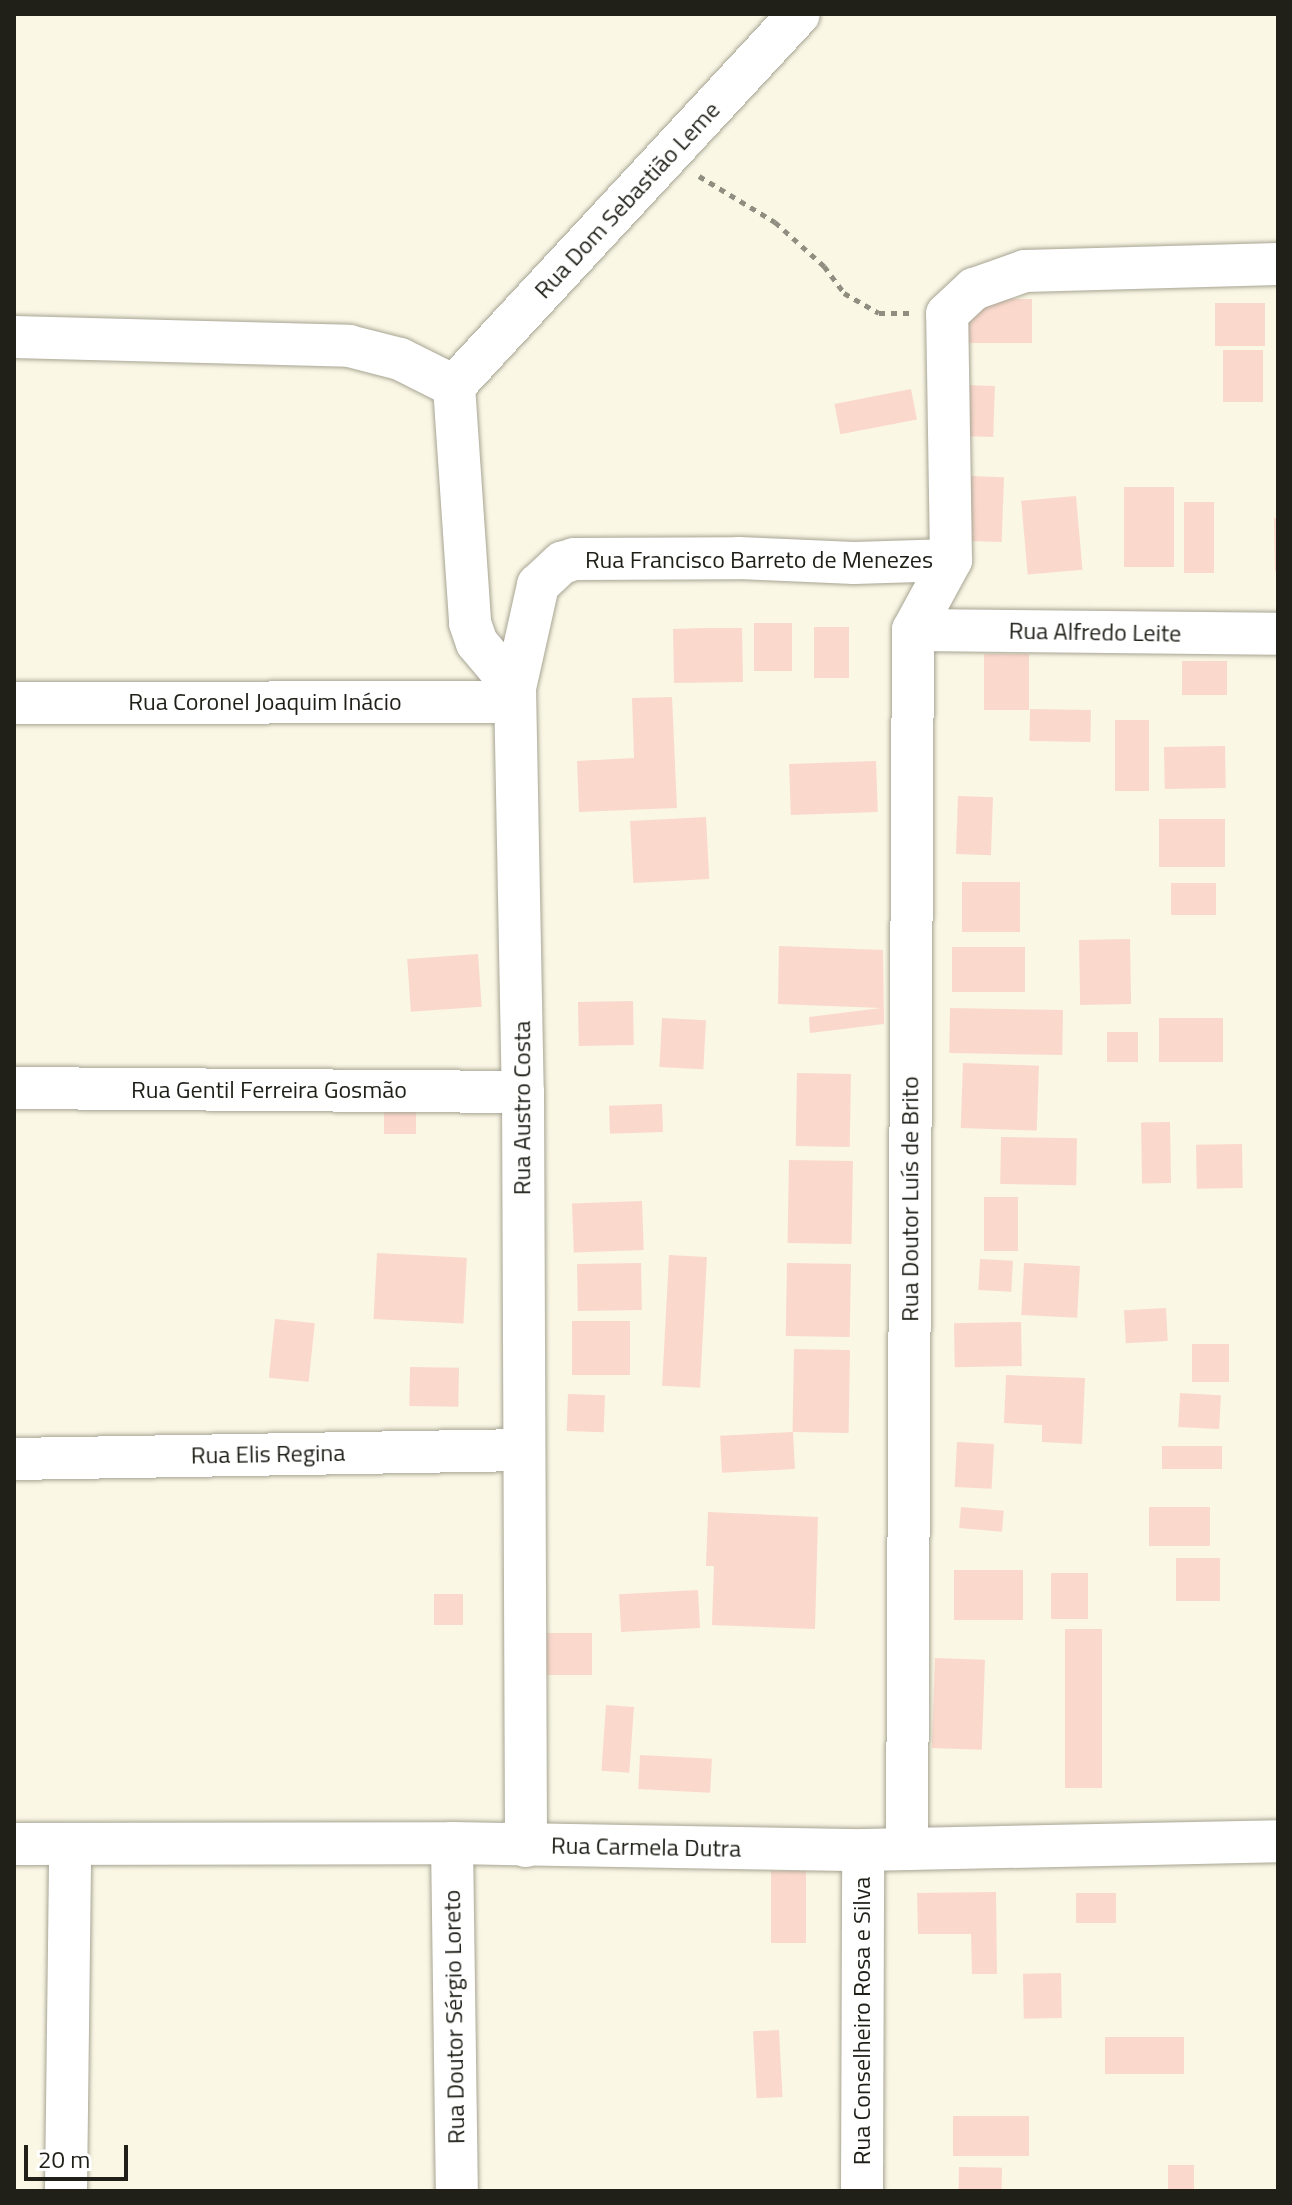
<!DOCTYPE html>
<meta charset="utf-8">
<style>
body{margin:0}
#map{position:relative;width:1292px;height:2205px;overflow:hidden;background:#faf7e5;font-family:"Titillium Web",sans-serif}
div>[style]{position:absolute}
.building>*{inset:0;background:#fbd8cc;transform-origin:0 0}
.path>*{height:5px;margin-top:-2.5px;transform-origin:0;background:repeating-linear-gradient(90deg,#908e81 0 6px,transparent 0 12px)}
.roads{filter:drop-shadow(0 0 2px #a7a493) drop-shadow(0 0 2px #a7a493)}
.minor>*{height:42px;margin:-21px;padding:0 21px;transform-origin:21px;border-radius:21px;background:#fff}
span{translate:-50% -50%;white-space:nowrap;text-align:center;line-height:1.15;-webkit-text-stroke:6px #fff;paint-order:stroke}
.street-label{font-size:24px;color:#201f18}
.frame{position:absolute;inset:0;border:16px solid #201f18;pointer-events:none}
.scale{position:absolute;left:24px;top:2145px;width:104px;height:36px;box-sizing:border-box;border:4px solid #201f18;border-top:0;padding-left:10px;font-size:24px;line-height:28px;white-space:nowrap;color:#201f18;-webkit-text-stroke:6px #fff;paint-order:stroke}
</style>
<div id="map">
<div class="building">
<div style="left:969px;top:299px;width:63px;height:44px"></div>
<div style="left:1215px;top:303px;width:50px;height:43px"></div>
<div style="left:1223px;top:350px;width:40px;height:52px"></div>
<div style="left:964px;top:385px;width:31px;height:51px;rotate:2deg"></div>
<div style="left:911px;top:389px;width:31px;height:78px;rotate:79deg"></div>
<div style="left:971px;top:476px;width:33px;height:65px;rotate:2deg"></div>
<div style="left:1124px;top:487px;width:50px;height:80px"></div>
<div style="left:1076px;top:496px;width:74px;height:55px;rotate:85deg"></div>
<div style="left:1184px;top:502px;width:30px;height:71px"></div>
<div style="clip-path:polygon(1274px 518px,1278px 518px,1278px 571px,1275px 571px)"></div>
<div style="left:754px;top:623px;width:38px;height:48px"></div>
<div style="left:814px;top:627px;width:35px;height:51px"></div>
<div style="clip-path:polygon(705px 628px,742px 628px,743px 682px,674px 683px,673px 629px)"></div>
<div style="left:984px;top:654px;width:45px;height:56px"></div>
<div style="left:1182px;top:661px;width:45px;height:34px"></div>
<div style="clip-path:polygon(672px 697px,677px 808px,579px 812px,577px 761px,634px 758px,632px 698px)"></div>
<div style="left:1030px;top:709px;width:61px;height:32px;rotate:1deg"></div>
<div style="left:1115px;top:720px;width:34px;height:71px"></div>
<div style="left:1225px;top:746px;width:42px;height:61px;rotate:89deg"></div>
<div style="left:876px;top:761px;width:51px;height:87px;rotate:88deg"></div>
<div style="left:958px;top:796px;width:35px;height:58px;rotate:2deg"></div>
<div style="left:706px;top:817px;width:62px;height:76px;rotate:87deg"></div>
<div style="left:1159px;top:819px;width:66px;height:48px"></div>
<div style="left:1020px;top:882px;width:50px;height:58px;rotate:90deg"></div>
<div style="left:1171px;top:883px;width:45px;height:32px"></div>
<div style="left:1130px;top:939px;width:65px;height:51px;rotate:89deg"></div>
<div style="clip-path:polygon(779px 946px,883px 950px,884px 1024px,810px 1033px,809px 1017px,881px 1008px,778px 1004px)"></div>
<div style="left:952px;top:947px;width:73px;height:45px"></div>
<div style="left:478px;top:954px;width:53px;height:71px;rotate:86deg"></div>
<div style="left:633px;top:1001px;width:44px;height:55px;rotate:89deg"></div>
<div style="left:950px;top:1008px;width:113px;height:45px;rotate:1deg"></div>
<div style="left:662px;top:1018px;width:44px;height:49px;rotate:3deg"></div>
<div style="left:1159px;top:1018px;width:64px;height:44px"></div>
<div style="left:1107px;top:1032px;width:31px;height:30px"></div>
<div style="left:963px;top:1063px;width:76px;height:65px;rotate:2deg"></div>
<div style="left:797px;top:1073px;width:54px;height:73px;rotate:1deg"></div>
<div style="left:384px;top:1101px;width:32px;height:33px"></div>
<div style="left:662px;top:1104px;width:28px;height:53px;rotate:88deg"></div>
<div style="left:1170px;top:1122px;width:61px;height:29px;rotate:89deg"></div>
<div style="left:1001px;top:1137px;width:76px;height:47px;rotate:1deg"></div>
<div style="left:1242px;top:1144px;width:44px;height:46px;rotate:89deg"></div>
<div style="left:789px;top:1160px;width:64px;height:83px;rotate:1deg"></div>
<div style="left:1018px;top:1197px;width:54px;height:34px;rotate:90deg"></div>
<div style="left:642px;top:1201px;width:49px;height:70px;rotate:88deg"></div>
<div style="left:377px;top:1253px;width:90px;height:66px;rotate:3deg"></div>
<div style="left:669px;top:1255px;width:38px;height:131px;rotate:3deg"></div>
<div style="left:980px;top:1259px;width:33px;height:31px;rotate:3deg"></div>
<div style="left:641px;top:1263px;width:47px;height:64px;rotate:89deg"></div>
<div style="left:787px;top:1263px;width:64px;height:73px;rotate:1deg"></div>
<div style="left:1024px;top:1263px;width:56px;height:52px;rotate:3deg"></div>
<div style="left:1166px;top:1308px;width:33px;height:42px;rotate:87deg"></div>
<div style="left:275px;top:1319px;width:40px;height:59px;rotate:6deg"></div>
<div style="left:572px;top:1321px;width:58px;height:54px"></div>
<div style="left:1021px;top:1322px;width:44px;height:67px;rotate:89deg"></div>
<div style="left:1192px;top:1344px;width:37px;height:38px"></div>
<div style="left:794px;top:1349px;width:56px;height:83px;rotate:1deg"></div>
<div style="left:410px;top:1367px;width:49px;height:39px;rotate:1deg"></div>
<div style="clip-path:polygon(1006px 1375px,1085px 1378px,1082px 1444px,1042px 1442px,1042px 1425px,1004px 1423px)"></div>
<div style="left:1180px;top:1393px;width:41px;height:34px;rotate:3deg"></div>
<div style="left:568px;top:1394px;width:37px;height:37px;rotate:2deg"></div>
<div style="left:793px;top:1432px;width:37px;height:73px;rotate:87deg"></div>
<div style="left:957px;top:1442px;width:37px;height:45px;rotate:3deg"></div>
<div style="left:1222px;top:1446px;width:23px;height:60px;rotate:90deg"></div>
<div style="left:961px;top:1507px;width:43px;height:21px;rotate:5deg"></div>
<div style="left:1210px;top:1507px;width:39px;height:61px;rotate:90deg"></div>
<div style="clip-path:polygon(708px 1512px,818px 1517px,815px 1629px,712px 1625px,714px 1566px,706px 1566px)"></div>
<div style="left:1176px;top:1558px;width:44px;height:43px"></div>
<div style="left:954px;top:1570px;width:69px;height:50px"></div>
<div style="left:1051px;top:1573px;width:37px;height:46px"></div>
<div style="left:698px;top:1590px;width:38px;height:79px;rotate:87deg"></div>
<div style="left:434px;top:1594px;width:29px;height:31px"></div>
<div style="left:1065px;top:1629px;width:37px;height:159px"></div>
<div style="left:539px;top:1633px;width:53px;height:42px"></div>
<div style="left:935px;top:1658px;width:50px;height:90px;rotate:2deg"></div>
<div style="left:606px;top:1705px;width:28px;height:66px;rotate:4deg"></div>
<div style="left:640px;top:1755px;width:72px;height:34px;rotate:3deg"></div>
<div style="left:771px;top:1871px;width:35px;height:72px"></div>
<div style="clip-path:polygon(996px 1892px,997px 1974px,972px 1974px,971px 1934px,918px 1934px,917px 1893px)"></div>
<div style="left:1076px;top:1893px;width:40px;height:30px"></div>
<div style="left:1061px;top:1973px;width:45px;height:38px;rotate:89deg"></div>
<div style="left:779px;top:2030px;width:67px;height:26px;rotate:87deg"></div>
<div style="left:1105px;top:2037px;width:79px;height:37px"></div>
<div style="left:953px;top:2116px;width:76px;height:40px"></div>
<div style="left:1168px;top:2165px;width:26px;height:26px"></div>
<div style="left:959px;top:2167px;width:43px;height:24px;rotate:1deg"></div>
</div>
<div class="path">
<div style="left:699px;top:176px;width:89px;rotate:31.2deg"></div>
<div style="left:775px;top:222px;width:66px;rotate:41.9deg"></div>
<div style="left:824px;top:266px;width:34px;rotate:53deg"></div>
<div style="left:844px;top:293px;width:40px;rotate:29.7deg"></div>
<div style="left:879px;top:313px;width:33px"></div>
</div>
<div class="roads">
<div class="minor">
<div style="left:14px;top:337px;width:335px;rotate:1.5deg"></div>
<div style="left:349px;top:346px;width:53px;rotate:14.3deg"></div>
<div style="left:400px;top:359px;width:60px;rotate:26.6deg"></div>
<div style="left:454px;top:386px;width:238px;rotate:86.1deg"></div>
<div style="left:470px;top:623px;width:21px;rotate:71deg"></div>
<div style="left:477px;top:643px;width:59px;rotate:49.8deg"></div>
<div style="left:515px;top:688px;width:404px;rotate:88.9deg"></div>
<div style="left:523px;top:1092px;width:754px;rotate:89.77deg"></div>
<div style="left:454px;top:386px;width:507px;rotate:-47.16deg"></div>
<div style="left:913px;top:630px;width:365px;rotate:0.6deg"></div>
<div style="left:515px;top:688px;width:106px;rotate:-77.4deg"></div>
<div style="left:538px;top:585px;width:33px;rotate:-43deg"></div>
<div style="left:562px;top:563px;width:13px;rotate:-18deg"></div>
<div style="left:574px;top:559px;width:165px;rotate:-0.3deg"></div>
<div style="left:739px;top:558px;width:115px;rotate:2.5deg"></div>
<div style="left:854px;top:563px;width:97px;rotate:-1.8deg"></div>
<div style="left:14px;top:703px;width:501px;rotate:-0.11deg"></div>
<div style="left:14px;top:1088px;width:509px;rotate:0.45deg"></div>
<div style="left:14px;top:1459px;width:509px;rotate:-1.01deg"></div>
<div style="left:452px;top:1843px;width:348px;rotate:89.2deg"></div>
<div style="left:14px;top:1844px;width:438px;rotate:-0.1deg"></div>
<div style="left:452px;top:1843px;width:411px;rotate:1deg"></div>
<div style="left:863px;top:1850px;width:415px;rotate:-1.2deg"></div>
<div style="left:907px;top:1847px;width:1217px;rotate:-89.72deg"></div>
<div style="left:913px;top:630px;width:80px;rotate:-61.5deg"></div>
<div style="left:951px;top:560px;width:246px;rotate:-90.9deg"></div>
<div style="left:947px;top:314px;width:37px;rotate:-43deg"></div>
<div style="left:974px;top:289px;width:54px;rotate:-19.4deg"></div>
<div style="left:1025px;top:271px;width:253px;rotate:-1.6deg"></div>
<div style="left:66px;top:2191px;width:347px;rotate:-89.3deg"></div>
<div style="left:862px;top:2191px;width:341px;rotate:-89.8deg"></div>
</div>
</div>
<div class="street-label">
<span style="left:627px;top:200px;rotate:-47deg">Rua Dom Sebastião Leme</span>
<span style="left:759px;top:560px">Rua Francisco Barreto de Menezes</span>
<span style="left:1095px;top:632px;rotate:1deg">Rua Alfredo Leite</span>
<span style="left:265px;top:702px">Rua Coronel Joaquim Inácio</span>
<span style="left:269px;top:1090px">Rua Gentil Ferreira Gosmão</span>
<span style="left:522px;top:1108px;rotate:-90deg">Rua Austro Costa</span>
<span style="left:910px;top:1199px;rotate:-90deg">Rua Doutor Luís de Brito</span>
<span style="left:268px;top:1454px;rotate:-1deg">Rua Elis Regina</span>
<span style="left:646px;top:1847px;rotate:1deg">Rua Carmela Dutra</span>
<span style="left:454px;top:2017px;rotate:-91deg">Rua Doutor Sérgio Loreto</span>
<span style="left:862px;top:2021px;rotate:-90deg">Rua Conselheiro Rosa e Silva</span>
</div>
<div class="frame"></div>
<div class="scale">20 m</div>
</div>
